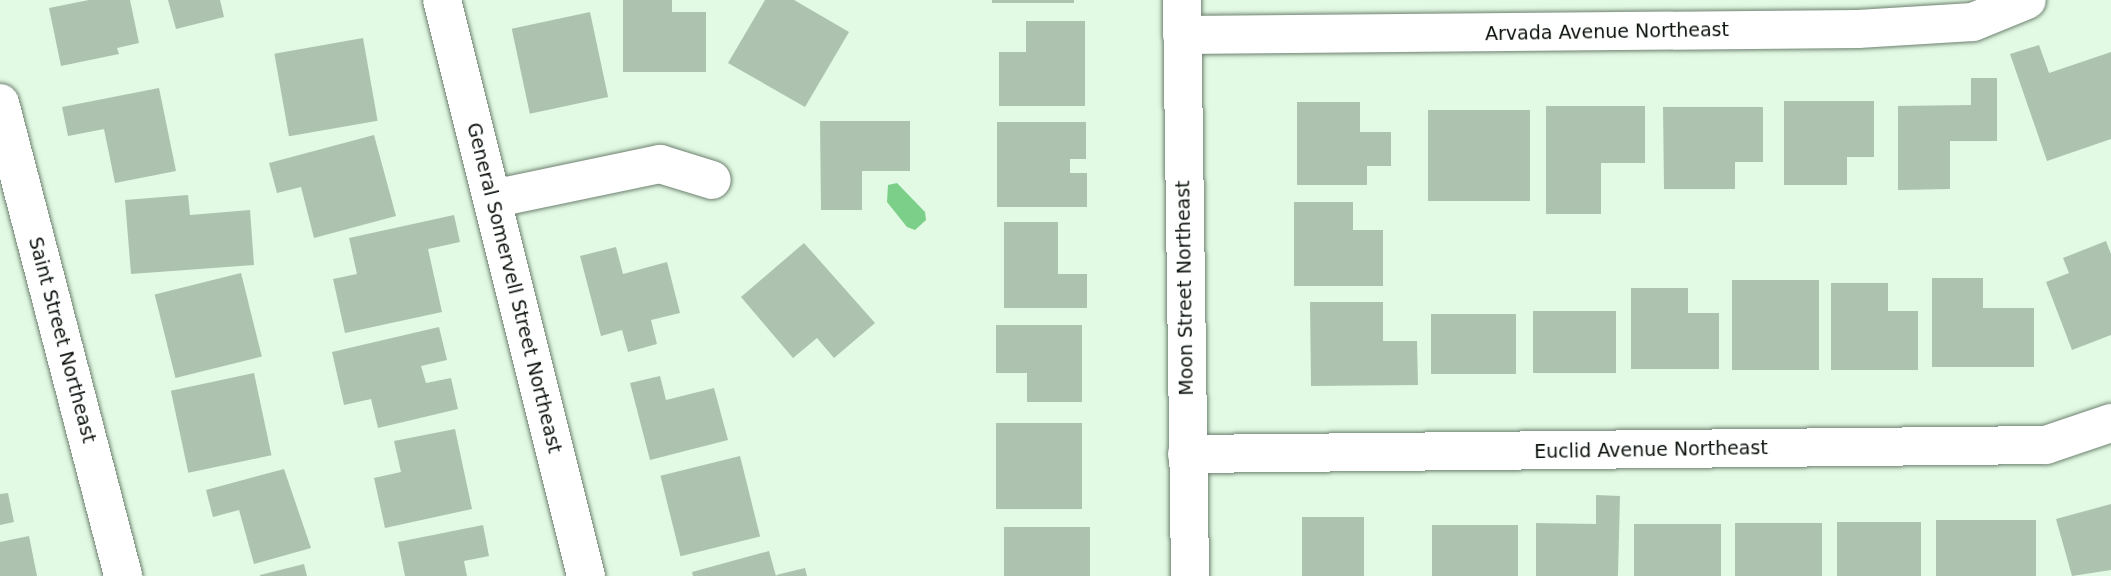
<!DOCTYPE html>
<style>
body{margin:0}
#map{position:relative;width:2111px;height:576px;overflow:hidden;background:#e2f9e4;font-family:"DejaVu Sans",sans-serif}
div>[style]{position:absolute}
.water>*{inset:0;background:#7bcf88}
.building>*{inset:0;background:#adc3af;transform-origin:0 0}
.roads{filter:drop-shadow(0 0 2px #6d816f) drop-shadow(0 0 2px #6d816f)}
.street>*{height:38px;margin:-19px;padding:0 19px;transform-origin:19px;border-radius:19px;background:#fff}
.secondary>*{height:38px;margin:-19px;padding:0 19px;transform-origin:19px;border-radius:19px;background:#fff}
span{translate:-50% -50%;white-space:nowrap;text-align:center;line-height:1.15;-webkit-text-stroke:5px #fff;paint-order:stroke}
.street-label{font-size:19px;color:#0b120c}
</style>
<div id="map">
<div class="water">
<div style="clip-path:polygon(897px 183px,925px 212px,926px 220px,915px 230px,907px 227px,887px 202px,888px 185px)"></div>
</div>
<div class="building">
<div style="clip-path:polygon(89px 0,130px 0,139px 43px,117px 48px,119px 54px,61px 66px,49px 8px)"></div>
<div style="clip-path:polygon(168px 0,220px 0,224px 17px,176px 29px)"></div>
<div style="clip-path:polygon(623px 0,672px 0,672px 12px,706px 12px,706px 72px,623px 72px)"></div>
<div style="clip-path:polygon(765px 0,794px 0,849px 32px,805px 107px,728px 63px)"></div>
<div style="left:992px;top:0;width:82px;height:3px"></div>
<div style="left:590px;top:12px;width:87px;height:80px;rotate:78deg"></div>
<div style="clip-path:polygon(1026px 21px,1085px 21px,1085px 106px,999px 106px,999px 52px,1026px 52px)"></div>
<div style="left:363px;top:38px;width:84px;height:90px;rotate:80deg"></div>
<div style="clip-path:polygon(2039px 45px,2049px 73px,2111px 52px,2111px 139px,2047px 161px,2010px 54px)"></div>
<div style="clip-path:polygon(1971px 78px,1997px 78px,1997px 141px,1950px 141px,1950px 189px,1898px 190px,1898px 106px,1971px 105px)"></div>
<div style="clip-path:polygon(159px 88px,176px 171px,115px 183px,104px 129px,68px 136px,62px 107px)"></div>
<div style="clip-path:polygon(1784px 101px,1874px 101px,1874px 157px,1847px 157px,1847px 185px,1784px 185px)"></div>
<div style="clip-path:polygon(1297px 102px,1360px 102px,1360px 132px,1391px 132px,1391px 166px,1367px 166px,1367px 185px,1297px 185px)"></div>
<div style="clip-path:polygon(1546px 106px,1645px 106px,1645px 163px,1601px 163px,1601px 214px,1546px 214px)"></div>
<div style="clip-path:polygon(1663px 107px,1763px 107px,1763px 162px,1735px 162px,1735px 189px,1664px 189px)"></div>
<div style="left:1428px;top:110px;width:102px;height:91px"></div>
<div style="clip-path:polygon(820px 121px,910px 121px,910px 171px,862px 171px,862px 210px,821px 210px)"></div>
<div style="clip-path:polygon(997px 122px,1086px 122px,1086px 159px,1070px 159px,1070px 173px,1087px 173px,1087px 207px,997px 207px)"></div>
<div style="clip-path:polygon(374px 135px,396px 216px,314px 238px,301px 187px,277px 193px,269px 163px)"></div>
<div style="clip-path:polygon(188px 195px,190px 215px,250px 210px,254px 265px,131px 274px,125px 200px)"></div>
<div style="clip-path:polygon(1294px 202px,1353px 202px,1353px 230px,1383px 230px,1383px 286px,1294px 286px)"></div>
<div style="clip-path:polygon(454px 215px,460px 242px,428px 249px,442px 312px,345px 333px,333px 279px,357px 274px,349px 238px)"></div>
<div style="clip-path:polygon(1004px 222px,1058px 222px,1058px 274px,1087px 274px,1087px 308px,1004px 308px)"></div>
<div style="clip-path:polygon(2106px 241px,2111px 254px,2111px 335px,2072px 350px,2046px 282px,2069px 273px,2063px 258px)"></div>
<div style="clip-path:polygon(804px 243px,875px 323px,834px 358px,817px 338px,793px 358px,741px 297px)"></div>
<div style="clip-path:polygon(616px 247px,623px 274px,667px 262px,680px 313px,651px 320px,657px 344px,628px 352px,622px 330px,601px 336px,580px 256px)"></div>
<div style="left:241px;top:273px;width:86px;height:89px;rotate:76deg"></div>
<div style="clip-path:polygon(1932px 278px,1983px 278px,1983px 308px,2034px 308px,2034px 367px,1932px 367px)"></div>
<div style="left:1732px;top:280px;width:87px;height:90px"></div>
<div style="clip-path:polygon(1831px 283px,1888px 283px,1888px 311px,1918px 311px,1918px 370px,1831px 370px)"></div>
<div style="clip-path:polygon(1631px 288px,1688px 288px,1688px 313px,1719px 313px,1719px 369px,1631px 369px)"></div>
<div style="clip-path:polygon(1310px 302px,1383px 302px,1383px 341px,1417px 341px,1418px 385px,1311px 386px)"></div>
<div style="left:1533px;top:311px;width:83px;height:62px"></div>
<div style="left:1431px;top:314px;width:85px;height:60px"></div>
<div style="clip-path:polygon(996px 325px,1082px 325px,1082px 402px,1027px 402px,1027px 373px,996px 373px)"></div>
<div style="clip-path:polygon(439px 327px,447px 360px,421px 366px,426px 383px,451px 378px,458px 409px,378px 428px,371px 399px,344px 405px,332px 352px)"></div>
<div style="left:254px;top:373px;width:84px;height:85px;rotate:78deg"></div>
<div style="clip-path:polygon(660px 376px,666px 400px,714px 388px,728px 440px,650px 460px,630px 383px)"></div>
<div style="left:996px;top:423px;width:86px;height:86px"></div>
<div style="clip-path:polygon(455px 429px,472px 509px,385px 528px,374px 478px,401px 472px,394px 441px)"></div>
<div style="left:740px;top:456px;width:83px;height:82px;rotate:76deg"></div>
<div style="clip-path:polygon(284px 469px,311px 548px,254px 564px,239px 510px,213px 517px,206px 490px)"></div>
<div style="clip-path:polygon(8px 493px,14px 522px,0 525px,0 494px)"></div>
<div style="clip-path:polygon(1596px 495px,1620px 496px,1618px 576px,1536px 576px,1536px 523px,1596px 524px)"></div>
<div style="clip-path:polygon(2111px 504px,2111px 570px,2072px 576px,2056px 519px)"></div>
<div style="left:1302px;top:517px;width:62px;height:59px"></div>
<div style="left:1936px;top:520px;width:100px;height:56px"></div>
<div style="left:1837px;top:522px;width:84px;height:54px"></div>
<div style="left:1735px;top:523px;width:87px;height:53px"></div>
<div style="left:1634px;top:524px;width:87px;height:52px"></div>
<div style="clip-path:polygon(483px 525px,489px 556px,464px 561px,467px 576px,405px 576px,398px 542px)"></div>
<div style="left:1432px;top:525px;width:86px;height:51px"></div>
<div style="left:1004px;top:527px;width:86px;height:49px"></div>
<div style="clip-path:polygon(29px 536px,37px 576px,0 576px,0 542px)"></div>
<div style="clip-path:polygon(769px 551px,776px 576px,693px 576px,692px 572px)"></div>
<div style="clip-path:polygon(304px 564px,307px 576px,260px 576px,260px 575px)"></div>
<div style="clip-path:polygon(805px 568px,807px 576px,777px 576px,776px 575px)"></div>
</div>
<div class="roads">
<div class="street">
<div style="left:442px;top:0;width:594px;rotate:75.96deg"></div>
<div style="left:1182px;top:35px;width:676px;rotate:-0.51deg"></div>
<div style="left:1858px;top:29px;width:115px;rotate:-3.5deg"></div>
<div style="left:1973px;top:22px;width:58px;rotate:-22.2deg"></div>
<div style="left:0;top:103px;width:489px;rotate:75.4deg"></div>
<div style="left:492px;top:199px;width:172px;rotate:-11.8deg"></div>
<div style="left:660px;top:164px;width:54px;rotate:17.1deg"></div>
<div style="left:1187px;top:454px;width:859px;rotate:-0.6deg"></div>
<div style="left:2046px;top:445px;width:69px;rotate:-18.7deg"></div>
</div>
<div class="secondary">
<div style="left:1182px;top:0;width:576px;rotate:89.2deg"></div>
</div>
</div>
<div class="street-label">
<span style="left:1607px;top:32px;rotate:-1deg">Arvada Avenue Northeast</span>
<span style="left:514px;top:288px;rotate:76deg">General Somervell Street Northeast</span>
<span style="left:1185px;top:288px;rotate:-91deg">Moon Street Northeast</span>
<span style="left:62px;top:340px;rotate:75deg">Saint Street Northeast</span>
<span style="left:1651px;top:450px;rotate:-1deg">Euclid Avenue Northeast</span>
</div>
</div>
